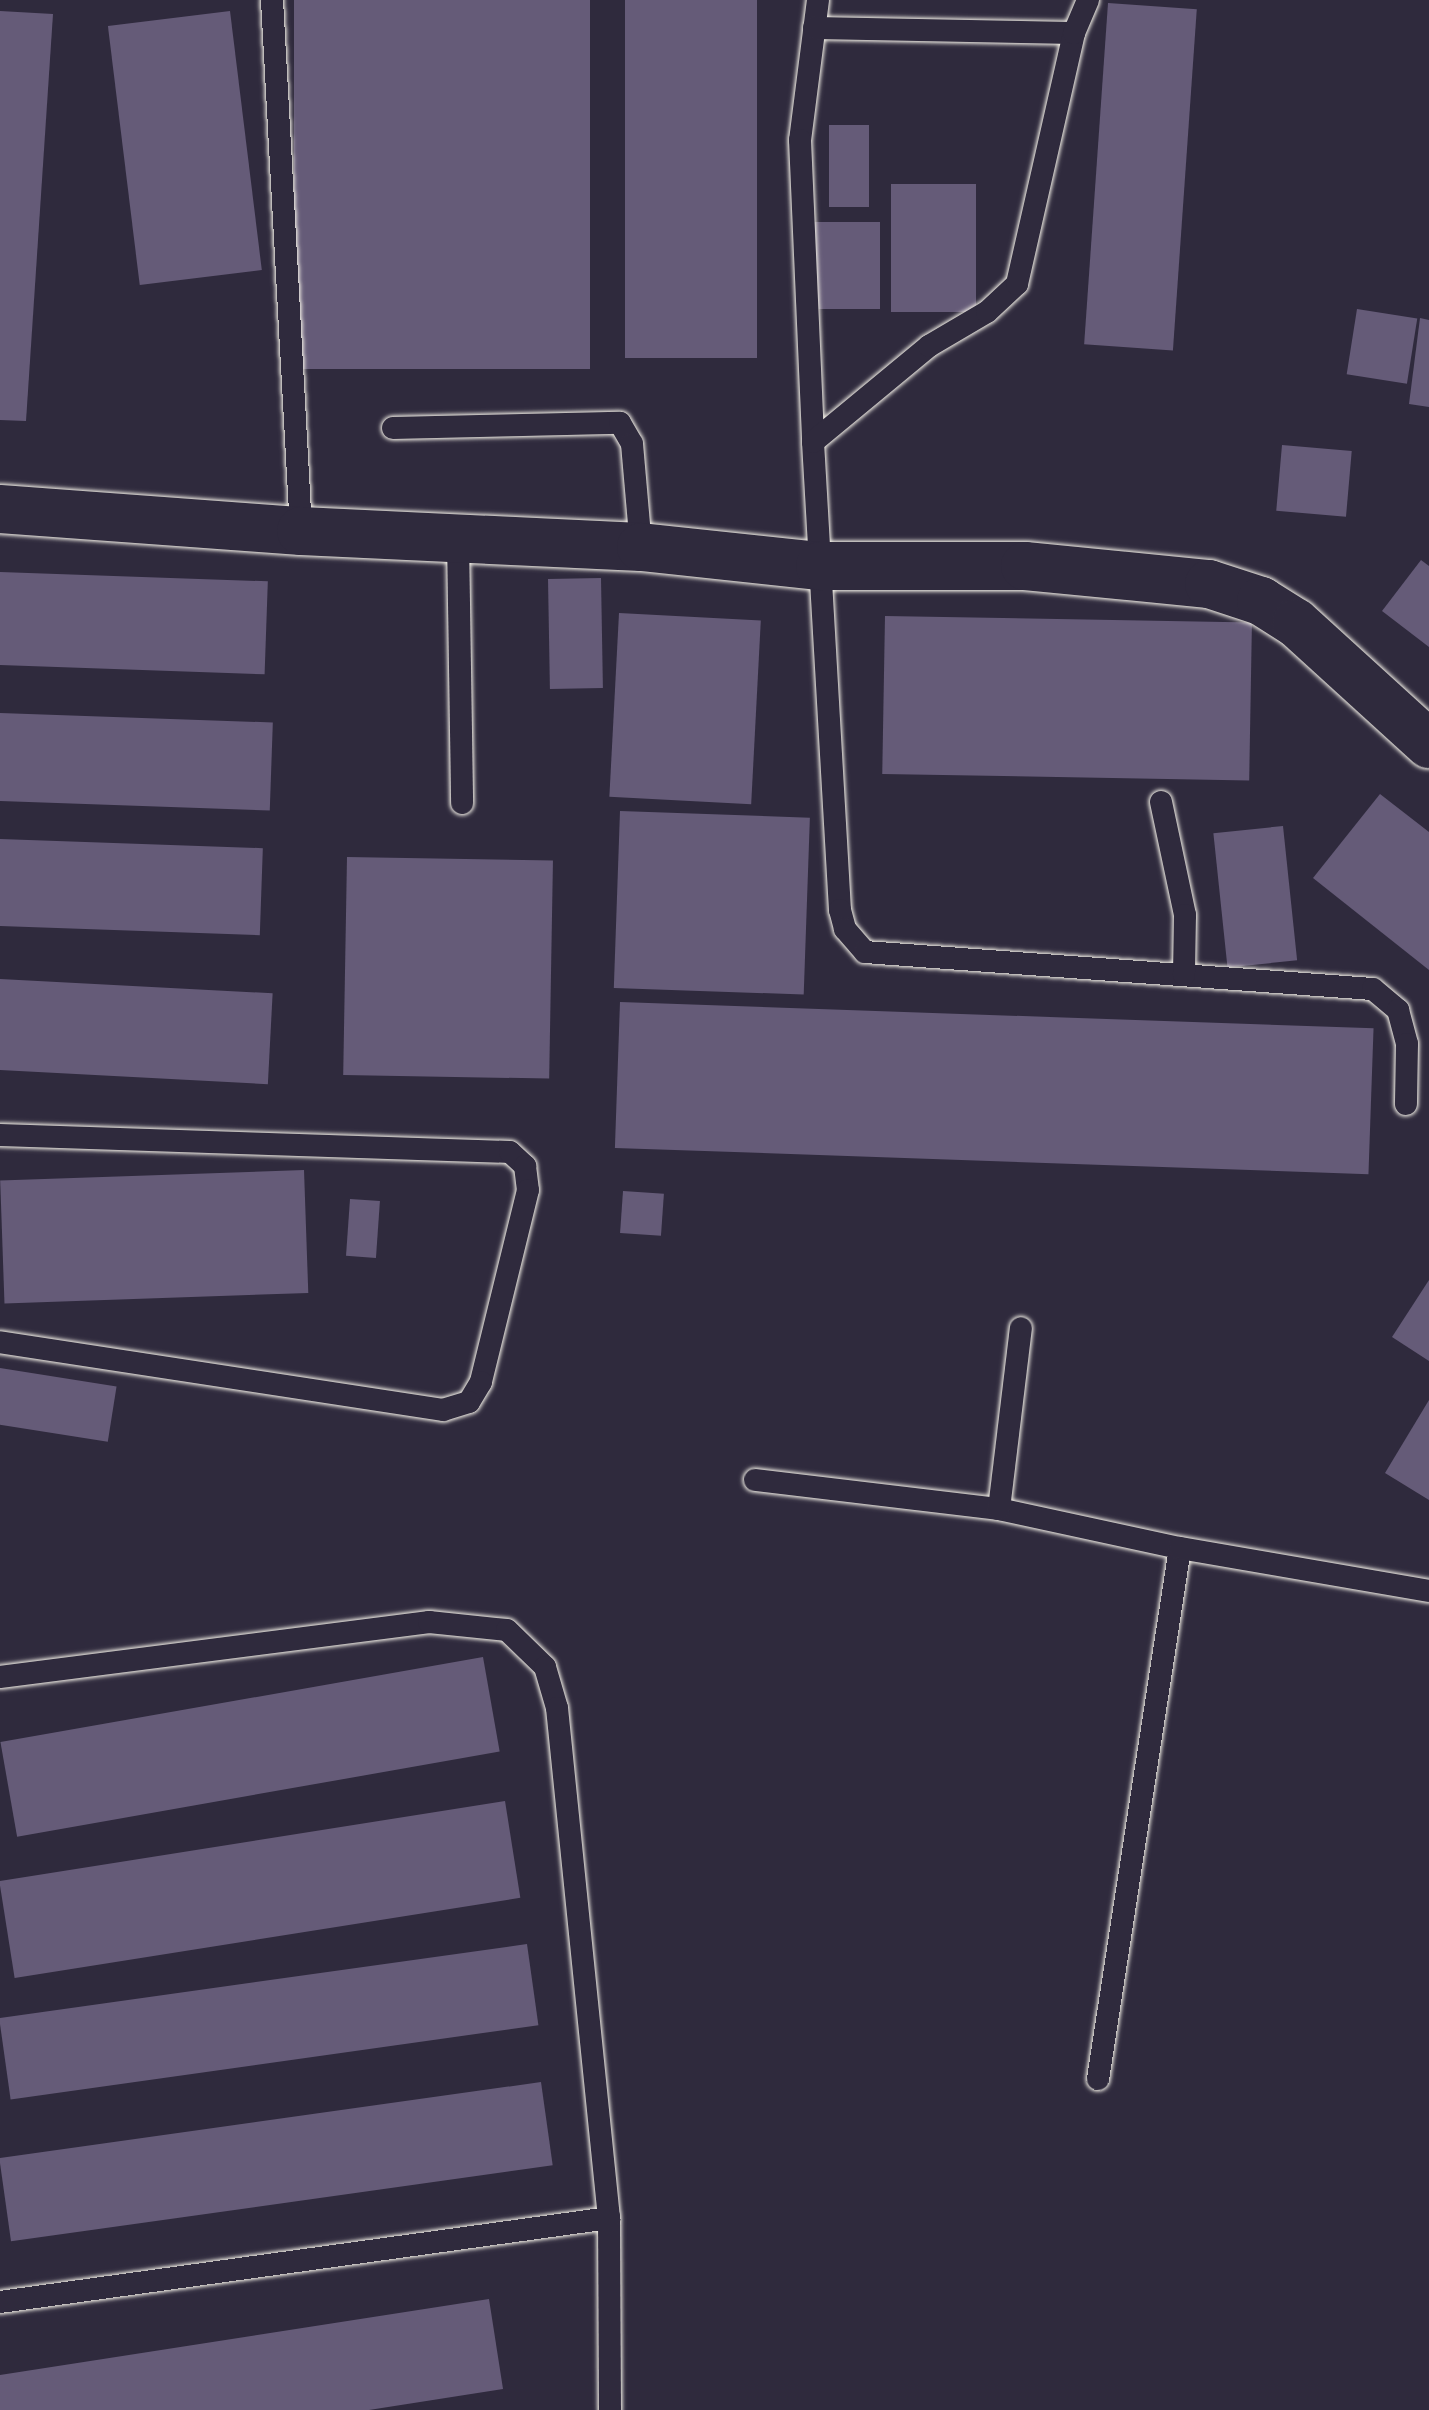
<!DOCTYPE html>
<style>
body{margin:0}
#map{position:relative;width:1429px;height:2410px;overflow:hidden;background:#2f2a3d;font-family:"Indie Flower",sans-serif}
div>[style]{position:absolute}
.building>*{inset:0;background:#655b78;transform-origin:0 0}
.roads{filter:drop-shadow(0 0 2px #f4f1e8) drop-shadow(0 0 2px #f4f1e8)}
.service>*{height:22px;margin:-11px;padding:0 11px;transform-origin:11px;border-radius:11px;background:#2f2a3d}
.minor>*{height:48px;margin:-24px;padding:0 24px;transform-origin:24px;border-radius:24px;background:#2f2a3d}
span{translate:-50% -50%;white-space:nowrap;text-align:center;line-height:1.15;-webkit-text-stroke:10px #2f2a3d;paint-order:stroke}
</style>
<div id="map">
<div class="building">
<div style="left:294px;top:0;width:296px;height:369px"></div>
<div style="left:625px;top:0;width:132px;height:358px"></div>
<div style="left:1108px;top:3px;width:89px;height:342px;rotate:4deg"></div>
<div style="clip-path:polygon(0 11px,53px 14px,26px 421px,0 420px)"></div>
<div style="left:230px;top:11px;width:261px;height:123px;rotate:83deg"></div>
<div style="left:829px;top:125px;width:40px;height:82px"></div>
<div style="left:891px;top:184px;width:85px;height:128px"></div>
<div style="left:880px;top:222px;width:87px;height:72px;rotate:90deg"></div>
<div style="left:1357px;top:309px;width:61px;height:66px;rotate:9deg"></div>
<div style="clip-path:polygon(1420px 318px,1429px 320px,1429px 407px,1409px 404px)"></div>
<div style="left:1282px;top:445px;width:70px;height:66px;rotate:5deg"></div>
<div style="clip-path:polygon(1421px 560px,1429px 566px,1429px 647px,1382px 611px)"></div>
<div style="left:0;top:572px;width:268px;height:93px;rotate:2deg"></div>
<div style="left:601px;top:578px;width:110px;height:53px;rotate:89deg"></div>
<div style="left:619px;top:613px;width:142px;height:184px;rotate:3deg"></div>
<div style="left:885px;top:616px;width:367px;height:158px;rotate:1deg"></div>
<div style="left:0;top:713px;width:273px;height:88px;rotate:2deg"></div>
<div style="clip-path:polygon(1380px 794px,1429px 832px,1429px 970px,1313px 878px)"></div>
<div style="left:620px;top:811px;width:190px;height:177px;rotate:2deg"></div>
<div style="left:1283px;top:826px;width:135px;height:70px;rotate:84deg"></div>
<div style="left:0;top:839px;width:263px;height:87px;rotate:2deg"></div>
<div style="left:347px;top:857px;width:206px;height:218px;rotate:1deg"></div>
<div style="left:0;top:979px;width:273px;height:91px;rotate:3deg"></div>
<div style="left:620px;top:1002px;width:754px;height:146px;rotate:2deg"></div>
<div style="left:304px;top:1170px;width:123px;height:304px;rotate:88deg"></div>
<div style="left:623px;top:1191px;width:41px;height:42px;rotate:4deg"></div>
<div style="left:350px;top:1199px;width:30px;height:57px;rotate:4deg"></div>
<div style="clip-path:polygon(1429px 1280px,1429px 1361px,1392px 1337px)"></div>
<div style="left:0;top:1368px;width:118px;height:56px;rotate:9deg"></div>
<div style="clip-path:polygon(1429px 1400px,1429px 1500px,1385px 1473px)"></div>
<div style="left:483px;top:1657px;width:96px;height:490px;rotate:80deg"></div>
<div style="left:505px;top:1801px;width:98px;height:512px;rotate:81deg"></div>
<div style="left:527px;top:1944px;width:82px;height:533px;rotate:82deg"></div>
<div style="left:541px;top:2082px;width:84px;height:547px;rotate:82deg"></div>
<div style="clip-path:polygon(489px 2299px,503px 2389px,369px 2410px,0 2410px,0 2375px)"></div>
</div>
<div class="roads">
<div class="service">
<div style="left:272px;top:0;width:532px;rotate:86.87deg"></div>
<div style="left:818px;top:0;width:141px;rotate:97.3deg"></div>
<div style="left:800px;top:140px;width:302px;rotate:87.5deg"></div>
<div style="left:813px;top:442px;width:469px;rotate:86.7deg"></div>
<div style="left:840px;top:910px;width:20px;rotate:75deg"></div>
<div style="left:845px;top:929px;width:30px;rotate:49deg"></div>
<div style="left:865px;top:952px;width:509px;rotate:4.17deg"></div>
<div style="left:1373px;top:989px;width:33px;rotate:40deg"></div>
<div style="left:1398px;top:1010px;width:35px;rotate:75deg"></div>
<div style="left:1407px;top:1044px;width:60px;rotate:91deg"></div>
<div style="left:814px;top:28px;width:260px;rotate:1.1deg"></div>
<div style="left:393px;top:428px;width:227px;rotate:-1.3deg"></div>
<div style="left:620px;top:423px;width:24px;rotate:60deg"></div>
<div style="left:632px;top:444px;width:103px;rotate:85deg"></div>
<div style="left:813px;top:442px;width:151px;rotate:-39.6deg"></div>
<div style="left:929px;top:346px;width:67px;rotate:-30.4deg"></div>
<div style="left:987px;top:312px;width:41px;rotate:-43deg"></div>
<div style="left:1017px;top:284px;width:257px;rotate:-77.2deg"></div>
<div style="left:1074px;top:33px;width:36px;rotate:-67deg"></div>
<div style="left:458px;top:540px;width:263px;rotate:89.1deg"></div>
<div style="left:1161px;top:802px;width:116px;rotate:78deg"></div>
<div style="left:1185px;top:915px;width:60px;rotate:91deg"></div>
<div style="left:0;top:1135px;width:510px;rotate:1.91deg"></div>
<div style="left:510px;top:1152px;width:21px;rotate:43deg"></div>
<div style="left:525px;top:1166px;width:24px;rotate:83deg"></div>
<div style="left:528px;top:1190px;width:198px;rotate:103.8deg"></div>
<div style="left:481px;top:1382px;width:23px;rotate:121deg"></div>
<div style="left:469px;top:1402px;width:27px;rotate:163deg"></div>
<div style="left:443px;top:1410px;width:448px;rotate:-171.3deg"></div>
<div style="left:755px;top:1480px;width:246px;rotate:6.8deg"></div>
<div style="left:999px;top:1509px;width:185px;rotate:12.2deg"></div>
<div style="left:999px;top:1509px;width:182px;rotate:-83.1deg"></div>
<div style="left:0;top:1677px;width:433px;rotate:-7.3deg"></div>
<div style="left:429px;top:1622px;width:78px;rotate:5.9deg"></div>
<div style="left:507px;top:1630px;width:53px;rotate:44.2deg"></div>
<div style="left:545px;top:1667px;width:43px;rotate:73.7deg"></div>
<div style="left:557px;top:1708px;width:513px;rotate:84.18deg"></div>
<div style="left:609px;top:2218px;width:192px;rotate:89.7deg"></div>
<div style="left:1098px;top:2079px;width:537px;rotate:-81.22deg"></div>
<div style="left:1180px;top:1548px;width:253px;rotate:9.8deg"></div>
<div style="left:0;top:2302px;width:615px;rotate:-7.85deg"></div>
</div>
<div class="minor">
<div style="left:0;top:509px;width:302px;rotate:4.2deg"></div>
<div style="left:301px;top:531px;width:340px;rotate:2.7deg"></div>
<div style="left:641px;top:547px;width:180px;rotate:6.1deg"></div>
<div style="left:820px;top:566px;width:205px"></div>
<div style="left:1025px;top:566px;width:185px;rotate:5.6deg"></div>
<div style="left:1209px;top:584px;width:55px;rotate:18.1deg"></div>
<div style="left:1261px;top:601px;width:41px;rotate:32.2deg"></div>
<div style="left:1296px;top:623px;width:180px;rotate:42.3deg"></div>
</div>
</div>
</div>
